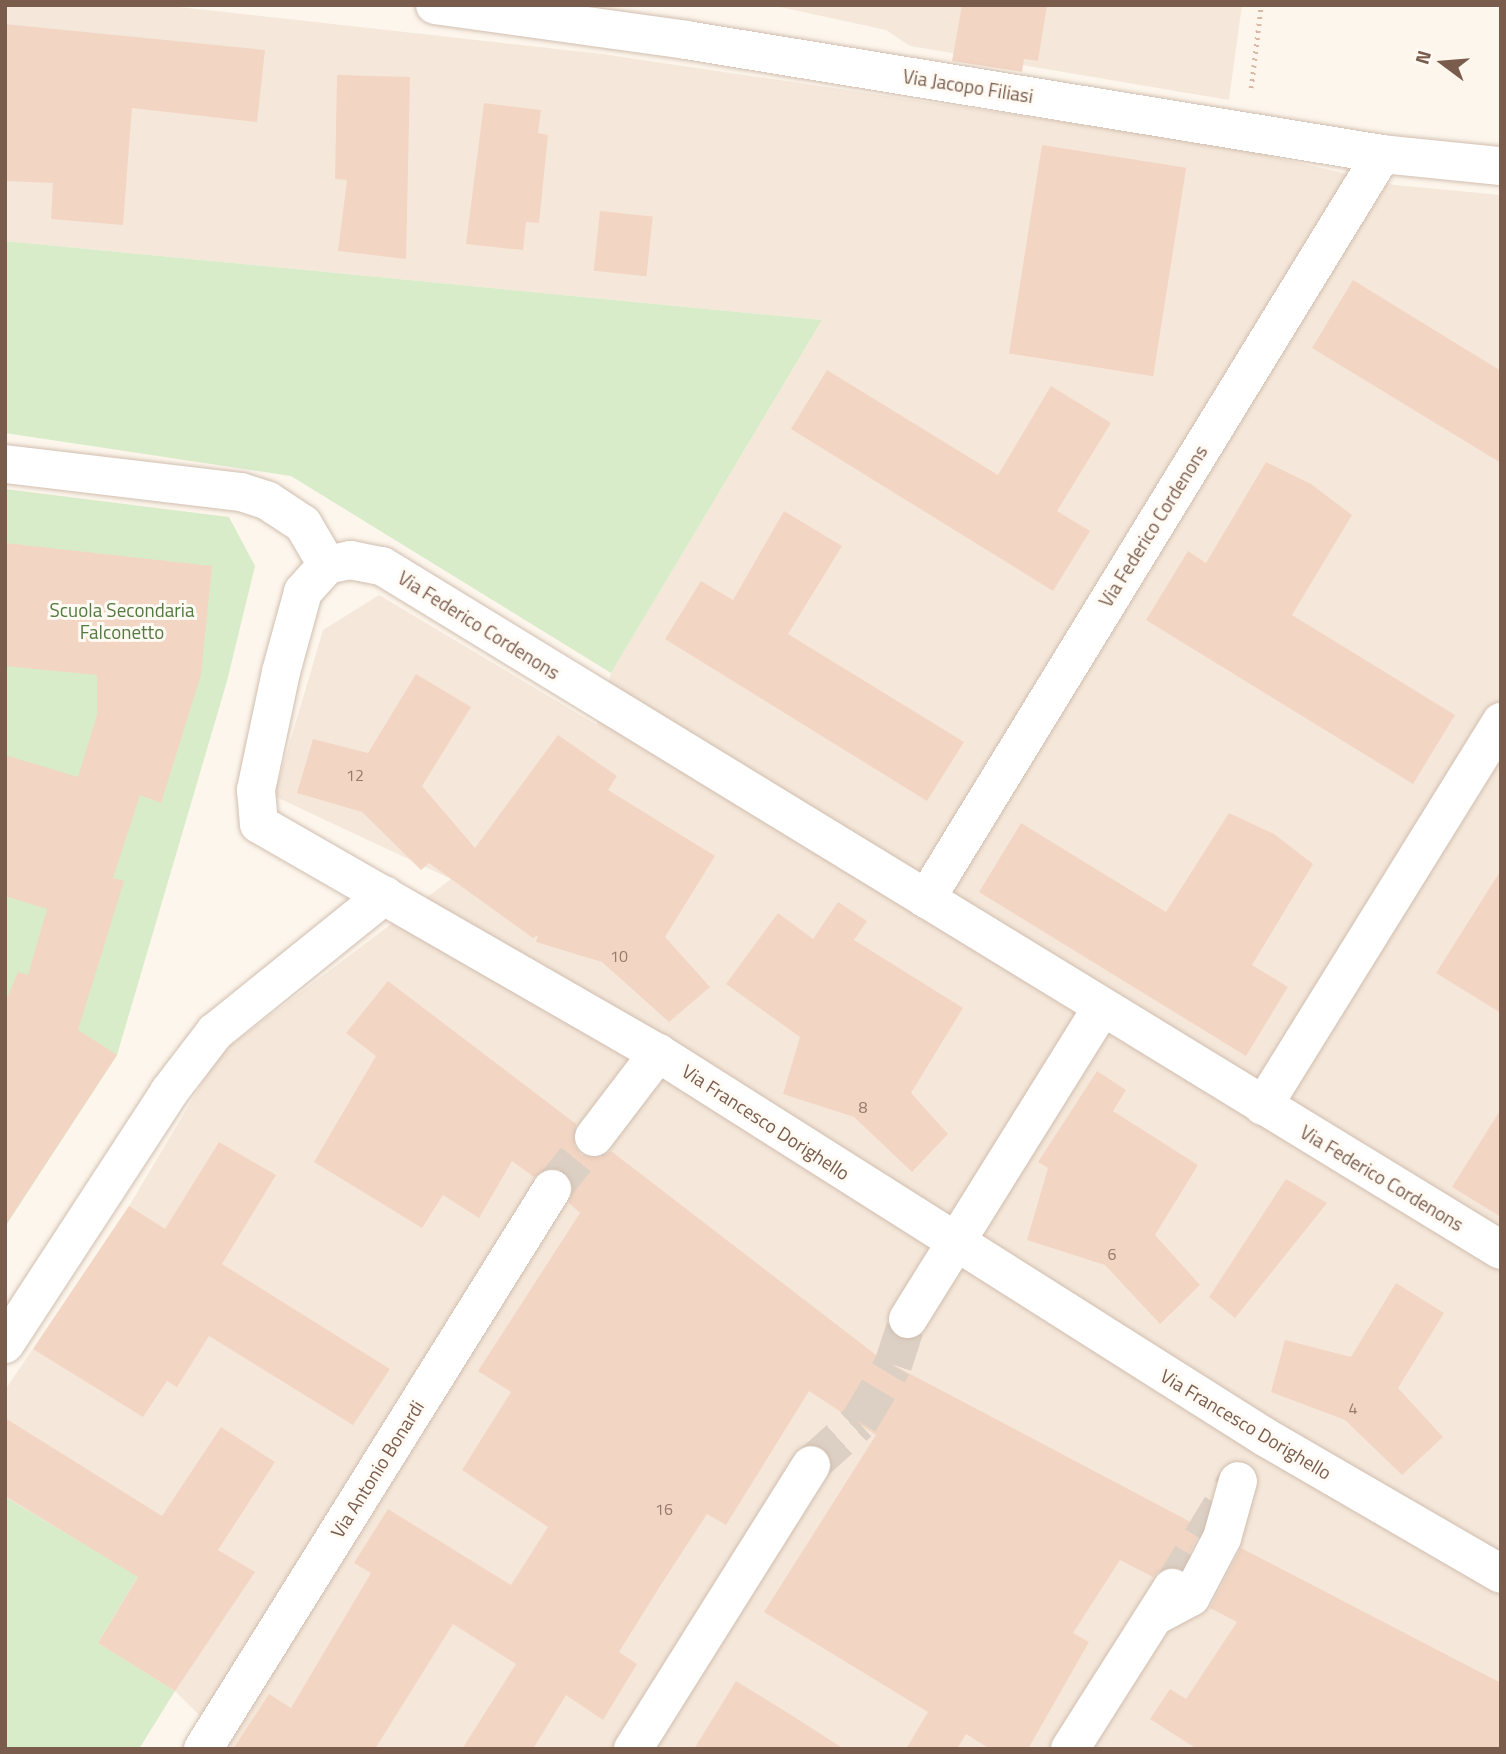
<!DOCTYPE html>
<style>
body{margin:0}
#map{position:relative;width:1506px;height:1754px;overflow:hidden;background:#fdf6ec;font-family:"Titillium Web",sans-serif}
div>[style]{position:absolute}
.residential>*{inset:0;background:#f5e8da}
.green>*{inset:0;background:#d8ecc9}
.building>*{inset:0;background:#f3d5c3;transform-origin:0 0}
.minor-tunnel>*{height:38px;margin-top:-19px;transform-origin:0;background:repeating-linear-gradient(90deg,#dcd0c4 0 38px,transparent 0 57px)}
.path>*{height:4.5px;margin-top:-2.25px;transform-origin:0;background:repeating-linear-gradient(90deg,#d9b8a5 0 2px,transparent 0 7px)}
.roads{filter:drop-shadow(0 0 2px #d1beb0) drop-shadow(0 0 2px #d1beb0)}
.minor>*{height:38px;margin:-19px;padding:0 19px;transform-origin:19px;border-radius:19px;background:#fff}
span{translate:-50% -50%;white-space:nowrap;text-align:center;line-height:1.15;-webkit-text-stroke:6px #fffaf3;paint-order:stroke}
.number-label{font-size:16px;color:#987a6a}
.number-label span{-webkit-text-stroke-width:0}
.street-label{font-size:19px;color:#7a5c4d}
.park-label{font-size:19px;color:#537a41}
.frame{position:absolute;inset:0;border:7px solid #7a5c4d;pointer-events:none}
.north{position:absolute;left:1408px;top:28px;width:70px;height:70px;-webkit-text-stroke:5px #fffaf3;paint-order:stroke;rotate:286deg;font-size:19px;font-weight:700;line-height:28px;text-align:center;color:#7a5c4d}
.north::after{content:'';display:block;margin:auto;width:24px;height:32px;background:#7a5c4d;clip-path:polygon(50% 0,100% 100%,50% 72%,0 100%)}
</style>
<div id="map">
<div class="residential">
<div style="clip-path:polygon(5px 5px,161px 5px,602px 54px,1226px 146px,1395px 185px,1501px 195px,1501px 1749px,233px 1749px,175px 1691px,98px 1643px,137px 1576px,5px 1497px,5px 1390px,129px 1206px,220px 1053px,451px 879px,274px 796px,323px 630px,379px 595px,597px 725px,611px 673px,822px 320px,5px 241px)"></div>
<div style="clip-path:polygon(771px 5px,1242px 5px,1229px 100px,910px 46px,886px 30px)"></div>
</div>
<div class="green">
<div style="clip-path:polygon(5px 241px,822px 320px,611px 673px,291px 476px,5px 433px)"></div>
<div style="clip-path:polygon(5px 489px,229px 517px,255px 566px,227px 681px,117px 1055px,5px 1227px)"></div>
<div style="clip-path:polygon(5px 1497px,138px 1576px,98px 1643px,175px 1691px,139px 1749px,5px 1749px)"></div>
</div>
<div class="building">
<div style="clip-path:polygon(962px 5px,1047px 5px,1038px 61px,1024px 59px,1022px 72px,952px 61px)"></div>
<div style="clip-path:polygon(5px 24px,265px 50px,257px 122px,132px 108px,123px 225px,51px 219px,53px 183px,5px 181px)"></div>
<div style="clip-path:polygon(337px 75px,410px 77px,406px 259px,338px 251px,347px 180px,335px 179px)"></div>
<div style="clip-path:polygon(484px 103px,541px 110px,538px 133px,548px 135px,539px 223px,526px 222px,523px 250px,466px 244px)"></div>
<div style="left:1042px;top:145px;width:146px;height:211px;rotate:9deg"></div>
<div style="left:600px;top:211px;width:53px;height:60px;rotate:6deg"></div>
<div style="clip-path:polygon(1353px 280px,1501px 371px,1501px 463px,1312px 348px)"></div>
<div style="clip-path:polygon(827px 370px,998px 475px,1051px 386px,1111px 423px,1057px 511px,1090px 531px,1053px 591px,791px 429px)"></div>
<div style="clip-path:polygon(1266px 462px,1311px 484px,1352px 515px,1292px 615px,1455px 715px,1413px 784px,1146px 620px,1188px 551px,1206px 563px)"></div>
<div style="clip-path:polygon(784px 511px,842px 546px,788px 634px,964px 742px,927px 801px,665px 639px,701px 581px,733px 600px)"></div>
<div style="clip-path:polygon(5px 543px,212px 566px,201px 675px,161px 803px,140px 795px,113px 878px,124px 881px,78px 1030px,117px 1055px,5px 1226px,5px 1003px,18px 972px,28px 975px,47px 909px,5px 896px,5px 755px,78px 777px,97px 715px,97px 675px,5px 666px)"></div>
<div style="clip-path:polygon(416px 674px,471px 707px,422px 786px,475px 848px,558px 735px,617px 776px,608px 790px,715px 856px,665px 937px,710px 987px,669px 1022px,602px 962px,536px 942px,538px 935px,533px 938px,429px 863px,421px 870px,362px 812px,297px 793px,313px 739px,368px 753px)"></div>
<div style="clip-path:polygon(1229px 813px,1274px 834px,1313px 864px,1252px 965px,1288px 987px,1246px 1056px,979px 892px,1021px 823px,1166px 912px)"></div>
<div style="clip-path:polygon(1501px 870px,1501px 1013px,1436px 973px)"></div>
<div style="clip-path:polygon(838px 902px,867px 921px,854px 940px,963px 1008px,911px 1093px,948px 1134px,912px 1172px,854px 1117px,783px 1094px,800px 1037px,726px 984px,778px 913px,813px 939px)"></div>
<div style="clip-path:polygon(388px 981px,576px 1124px,574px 1145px,581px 1155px,602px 1157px,611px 1151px,880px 1358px,1202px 1528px,1181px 1569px,1162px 1568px,1153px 1577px,1120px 1560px,1073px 1633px,1089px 1642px,1028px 1749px,990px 1749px,966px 1734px,957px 1749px,906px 1749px,928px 1712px,764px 1612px,876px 1435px,809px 1391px,726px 1525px,707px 1514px,662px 1583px,619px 1652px,637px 1664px,603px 1720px,566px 1695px,533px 1749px,462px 1749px,516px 1664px,453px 1624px,375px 1749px,233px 1749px,269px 1694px,291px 1708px,371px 1573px,354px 1563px,388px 1509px,511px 1585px,548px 1527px,462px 1470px,511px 1392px,478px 1371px,580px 1213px,569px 1203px,571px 1178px,553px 1167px,534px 1177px,512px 1161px,479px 1218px,443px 1195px,422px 1228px,314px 1162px,376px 1056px,346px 1033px)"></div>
<div style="clip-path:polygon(1097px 1071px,1126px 1090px,1113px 1111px,1198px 1165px,1155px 1235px,1200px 1285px,1160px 1324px,1105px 1265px,1027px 1240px,1048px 1168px,1038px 1162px)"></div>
<div style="clip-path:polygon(1501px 1109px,1501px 1217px,1452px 1187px)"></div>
<div style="clip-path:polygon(219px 1142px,276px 1175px,222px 1264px,390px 1369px,353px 1425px,209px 1336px,177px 1387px,167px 1381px,143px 1417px,33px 1349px,129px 1206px,165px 1229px)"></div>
<div style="clip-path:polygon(1286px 1179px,1327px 1203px,1235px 1318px,1209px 1297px)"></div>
<div style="clip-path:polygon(1396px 1283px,1444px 1313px,1398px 1388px,1443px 1437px,1402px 1475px,1345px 1420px,1271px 1392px,1285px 1340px,1351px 1357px)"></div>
<div style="clip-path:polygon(5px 1418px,162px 1516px,221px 1427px,275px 1462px,218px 1550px,255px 1572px,175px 1691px,98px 1643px,138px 1577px,5px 1496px)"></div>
<div style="clip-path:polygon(1241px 1548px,1501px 1683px,1501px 1749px,1197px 1749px,1150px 1719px,1170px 1689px,1186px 1699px,1237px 1622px,1210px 1608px)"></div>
<div style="clip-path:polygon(736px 1681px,788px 1713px,844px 1749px,694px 1749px)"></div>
</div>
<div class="minor-tunnel">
<div style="left:552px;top:1189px;width:67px;rotate:-51.1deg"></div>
<div style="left:811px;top:1465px;width:64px;rotate:-41.9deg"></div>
<div style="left:859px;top:1422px;width:66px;rotate:-59.2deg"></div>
<div style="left:893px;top:1365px;width:48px;rotate:-71.9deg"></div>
<div style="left:1172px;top:1588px;width:122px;rotate:-58.8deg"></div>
</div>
<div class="path">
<div style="left:1251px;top:88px;width:84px;rotate:-83.1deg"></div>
</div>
<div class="roads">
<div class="minor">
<div style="left:435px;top:5px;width:253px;rotate:7.9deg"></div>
<div style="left:686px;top:40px;width:705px;rotate:9.3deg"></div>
<div style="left:1382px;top:154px;width:120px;rotate:5.8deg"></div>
<div style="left:5px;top:464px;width:238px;rotate:6.8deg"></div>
<div style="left:241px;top:492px;width:28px;rotate:18deg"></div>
<div style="left:268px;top:501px;width:42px;rotate:33.3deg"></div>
<div style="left:303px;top:524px;width:48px;rotate:59.7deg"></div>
<div style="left:327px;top:565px;width:36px;rotate:132deg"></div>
<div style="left:303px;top:592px;width:83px;rotate:105.4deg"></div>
<div style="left:281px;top:672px;width:121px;rotate:102deg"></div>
<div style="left:256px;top:790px;width:34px;rotate:85deg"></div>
<div style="left:259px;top:824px;width:460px;rotate:29.9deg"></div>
<div style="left:658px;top:1053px;width:718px;rotate:32.32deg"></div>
<div style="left:1265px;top:1437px;width:273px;rotate:30.1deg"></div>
<div style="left:327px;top:565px;width:24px;rotate:-12deg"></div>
<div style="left:350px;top:560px;width:33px;rotate:11deg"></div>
<div style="left:382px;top:566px;width:1311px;rotate:31.44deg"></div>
<div style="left:926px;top:899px;width:873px;rotate:-58.53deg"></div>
<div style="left:1263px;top:1106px;width:452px;rotate:-58.2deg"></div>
<div style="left:594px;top:1137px;width:106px;rotate:-52.7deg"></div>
<div style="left:908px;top:1319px;width:365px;rotate:-58.1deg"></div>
<div style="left:5px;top:1344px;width:301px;rotate:-56.9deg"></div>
<div style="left:169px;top:1092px;width:76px;rotate:-52.5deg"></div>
<div style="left:215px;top:1032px;width:218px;rotate:-38.9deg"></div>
<div style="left:1159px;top:1614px;width:36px;rotate:-28deg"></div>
<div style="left:1191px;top:1597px;width:67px;rotate:-62.3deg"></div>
<div style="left:1222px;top:1538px;width:59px;rotate:-74.3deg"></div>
<div style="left:203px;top:1749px;width:660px;rotate:-58.07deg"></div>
<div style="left:633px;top:1749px;width:335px;rotate:-57.9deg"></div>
<div style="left:1070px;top:1749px;width:191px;rotate:-57.6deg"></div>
</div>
</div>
<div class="number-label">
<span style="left:355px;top:775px">12</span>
<span style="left:619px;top:956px">10</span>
<span style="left:863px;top:1107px">8</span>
<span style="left:1112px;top:1254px">6</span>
<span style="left:1353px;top:1408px">4</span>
<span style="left:664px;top:1509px">16</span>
</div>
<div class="street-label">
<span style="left:968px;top:86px;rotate:9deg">Via Jacopo Filiasi</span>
<span style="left:1153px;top:526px;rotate:-58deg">Via Federico Cordenons</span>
<span style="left:479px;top:625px;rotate:32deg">Via Federico Cordenons</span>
<span style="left:766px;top:1122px;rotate:33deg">Via Francesco Dorighello</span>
<span style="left:1382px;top:1178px;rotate:31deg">Via Federico Cordenons</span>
<span style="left:1246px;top:1424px;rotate:31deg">Via Francesco Dorighello</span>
<span style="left:377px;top:1469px;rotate:-58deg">Via Antonio Bonardi</span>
</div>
<div class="park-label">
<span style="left:122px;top:621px">Scuola Secondaria<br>Falconetto</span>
</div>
<div class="frame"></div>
<div class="north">N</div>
</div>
